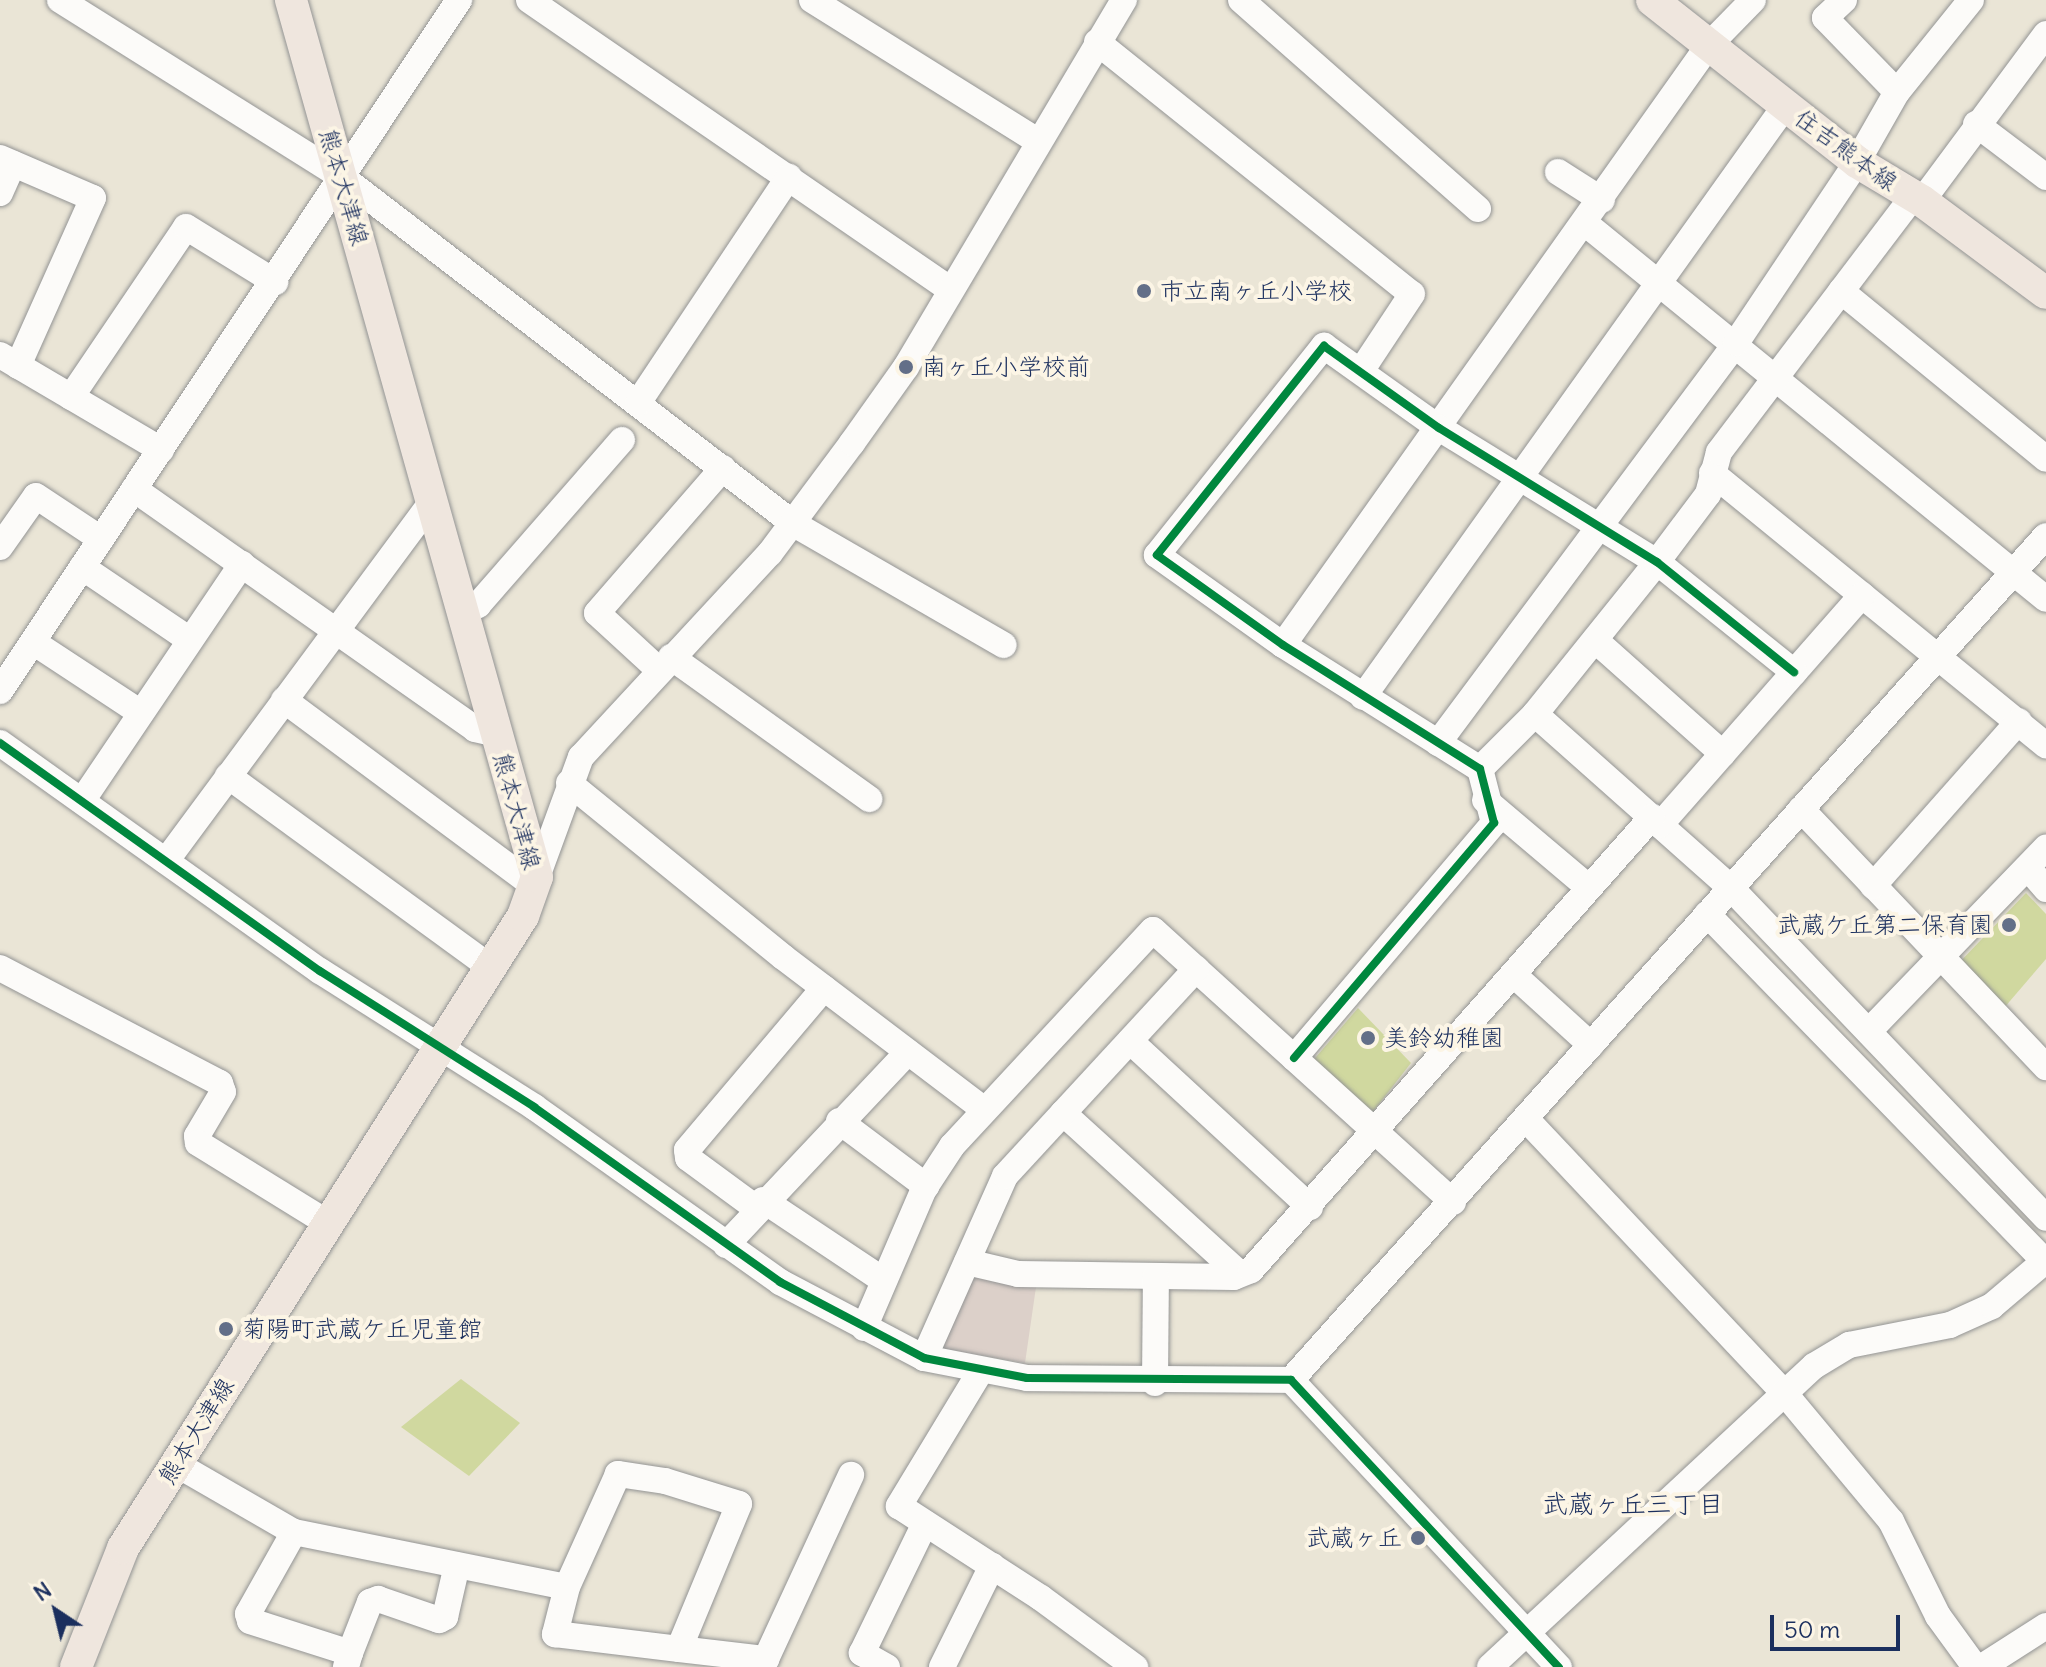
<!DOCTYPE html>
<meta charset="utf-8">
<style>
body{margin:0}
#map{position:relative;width:2046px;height:1667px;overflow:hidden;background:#eae5d6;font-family:Delius,"Klee One",sans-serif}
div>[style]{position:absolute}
.industrial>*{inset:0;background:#dcd0c9}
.green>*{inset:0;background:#d0d89f}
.roads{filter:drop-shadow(0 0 2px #939494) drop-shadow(0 0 2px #939494)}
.minor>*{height:26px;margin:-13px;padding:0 13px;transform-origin:13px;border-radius:13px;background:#fcfbf9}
.major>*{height:32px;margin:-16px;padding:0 16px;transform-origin:16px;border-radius:16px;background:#efe6de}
.cycleway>*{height:8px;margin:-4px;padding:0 4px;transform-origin:4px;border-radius:4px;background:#00873e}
.dots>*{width:22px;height:22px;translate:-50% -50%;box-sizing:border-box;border:4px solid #fcf5e5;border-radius:50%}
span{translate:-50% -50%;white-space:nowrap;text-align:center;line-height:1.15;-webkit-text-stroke:8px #fcf5e5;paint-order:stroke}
.street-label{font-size:24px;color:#1b2f5e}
.poi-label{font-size:24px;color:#1b2f5e}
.left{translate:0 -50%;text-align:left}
.right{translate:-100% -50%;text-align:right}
.neighbourhood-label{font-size:26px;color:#1b2f5e}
.north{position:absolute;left:16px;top:1571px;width:80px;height:80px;-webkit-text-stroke:6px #fcf5e5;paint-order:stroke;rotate:325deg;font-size:22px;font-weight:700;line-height:32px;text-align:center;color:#1b2f5e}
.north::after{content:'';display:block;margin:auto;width:28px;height:36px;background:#1b2f5e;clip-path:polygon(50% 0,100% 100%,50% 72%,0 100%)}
.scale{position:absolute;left:1770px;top:1615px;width:130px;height:36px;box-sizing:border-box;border:4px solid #1b2f5e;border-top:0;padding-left:10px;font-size:24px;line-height:28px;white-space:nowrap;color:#1b2f5e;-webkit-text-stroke:6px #fcf5e5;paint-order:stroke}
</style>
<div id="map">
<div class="industrial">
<div style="clip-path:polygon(973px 1275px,1036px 1287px,1025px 1363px,944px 1349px,945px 1333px)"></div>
</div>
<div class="green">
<div style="clip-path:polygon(2026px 893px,2046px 914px,2046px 959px,2004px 1008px,1957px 965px)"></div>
<div style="clip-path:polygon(1358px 1008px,1411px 1063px,1368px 1118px,1310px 1064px)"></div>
<div style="clip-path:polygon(461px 1379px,520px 1423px,469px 1476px,401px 1427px)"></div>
</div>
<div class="roads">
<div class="minor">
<div style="left:60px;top:0;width:333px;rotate:32.1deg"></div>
<div style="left:342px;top:177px;width:570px;rotate:37.51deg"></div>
<div style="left:794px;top:524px;width:242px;rotate:30deg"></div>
<div style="left:529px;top:0;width:512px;rotate:34.5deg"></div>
<div style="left:812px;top:0;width:266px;rotate:32deg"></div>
<div style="left:1241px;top:0;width:316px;rotate:41.4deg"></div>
<div style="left:1844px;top:0;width:26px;rotate:137deg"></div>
<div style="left:1825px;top:18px;width:103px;rotate:45.8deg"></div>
<div style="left:1097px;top:42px;width:403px;rotate:38.7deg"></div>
<div style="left:1412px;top:294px;width:92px;rotate:123.5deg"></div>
<div style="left:1976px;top:124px;width:88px;rotate:37.1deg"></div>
<div style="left:0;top:158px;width:101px;rotate:23.3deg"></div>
<div style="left:93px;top:198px;width:184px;rotate:114.1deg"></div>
<div style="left:1558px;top:172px;width:52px;rotate:32.5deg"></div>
<div style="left:0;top:193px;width:32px;rotate:-66deg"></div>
<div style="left:1922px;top:201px;width:208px;rotate:-53.4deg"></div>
<div style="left:1586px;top:224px;width:593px;rotate:39.19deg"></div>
<div style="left:1841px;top:291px;width:265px;rotate:39.3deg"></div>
<div style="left:0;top:355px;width:187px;rotate:30.5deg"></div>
<div style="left:71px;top:397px;width:205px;rotate:-55.9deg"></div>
<div style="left:186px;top:227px;width:105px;rotate:31.7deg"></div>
<div style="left:638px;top:403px;width:272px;rotate:-56.3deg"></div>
<div style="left:1712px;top:473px;width:431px;rotate:39.2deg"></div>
<div style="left:134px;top:489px;width:417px;rotate:35.1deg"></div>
<div style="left:475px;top:729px;width:23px;rotate:13deg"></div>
<div style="left:0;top:547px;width:62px;rotate:-54.8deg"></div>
<div style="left:36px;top:496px;width:78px;rotate:33.5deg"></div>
<div style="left:82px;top:567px;width:130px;rotate:34.1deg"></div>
<div style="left:463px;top:612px;width:17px;rotate:-25deg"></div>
<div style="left:478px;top:605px;width:219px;rotate:-48.9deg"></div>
<div style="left:1595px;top:640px;width:171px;rotate:41.7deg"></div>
<div style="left:33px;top:642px;width:129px;rotate:33.3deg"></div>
<div style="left:1283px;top:645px;width:734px;rotate:-54.64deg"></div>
<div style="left:1708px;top:46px;width:64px;rotate:-45.6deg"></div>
<div style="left:671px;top:657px;width:244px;rotate:35.6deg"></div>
<div style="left:659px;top:670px;width:84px;rotate:-137.4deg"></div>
<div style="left:597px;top:613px;width:192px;rotate:-49deg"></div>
<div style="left:0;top:691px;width:830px;rotate:-56.41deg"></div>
<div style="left:1363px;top:697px;width:726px;rotate:-54.47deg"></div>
<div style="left:284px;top:700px;width:312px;rotate:36.6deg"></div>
<div style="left:1535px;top:714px;width:262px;rotate:41.6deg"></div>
<div style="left:1731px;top:888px;width:456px;rotate:46.3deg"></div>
<div style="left:0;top:743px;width:393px;rotate:35.5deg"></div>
<div style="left:320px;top:971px;width:254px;rotate:32.4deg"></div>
<div style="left:534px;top:1107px;width:302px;rotate:35.4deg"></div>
<div style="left:780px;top:1282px;width:163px;rotate:27.8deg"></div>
<div style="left:924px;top:1358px;width:105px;rotate:11deg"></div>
<div style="left:1027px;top:1378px;width:264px;rotate:0.4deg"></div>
<div style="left:1291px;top:1380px;width:393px;rotate:47deg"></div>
<div style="left:1438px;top:743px;width:499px;rotate:-53.3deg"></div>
<div style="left:1736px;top:343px;width:218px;rotate:-56.2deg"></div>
<div style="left:1857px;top:162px;width:81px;rotate:-60.3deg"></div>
<div style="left:1897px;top:92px;width:118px;rotate:-51.2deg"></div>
<div style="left:1480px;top:769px;width:78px;rotate:-45deg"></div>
<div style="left:1535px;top:714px;width:195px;rotate:-51.2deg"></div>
<div style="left:1657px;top:562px;width:85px;rotate:-53.1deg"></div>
<div style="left:1708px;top:494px;width:43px;rotate:-75.3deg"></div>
<div style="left:1719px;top:452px;width:319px;rotate:-52.8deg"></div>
<div style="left:228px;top:776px;width:324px;rotate:36.1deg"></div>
<div style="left:569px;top:783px;width:276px;rotate:39.1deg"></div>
<div style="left:783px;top:957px;width:251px;rotate:37.2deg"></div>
<div style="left:1485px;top:800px;width:136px;rotate:40.2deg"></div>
<div style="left:82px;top:801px;width:286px;rotate:-56deg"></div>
<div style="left:1801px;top:809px;width:356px;rotate:46.5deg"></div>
<div style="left:1660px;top:825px;width:306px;rotate:-48.7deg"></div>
<div style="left:166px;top:861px;width:448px;rotate:-53.5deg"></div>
<div style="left:2028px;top:868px;width:28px;rotate:49deg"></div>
<div style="left:537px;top:877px;width:128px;rotate:-69.9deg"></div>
<div style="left:581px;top:757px;width:278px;rotate:-47.2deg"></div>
<div style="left:770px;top:553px;width:137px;rotate:-53.3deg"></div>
<div style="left:852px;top:443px;width:93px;rotate:-54.6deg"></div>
<div style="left:906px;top:367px;width:427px;rotate:-59.3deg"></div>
<div style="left:1873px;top:886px;width:220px;rotate:-48.5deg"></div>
<div style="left:1707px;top:914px;width:486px;rotate:45.8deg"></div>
<div style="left:0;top:968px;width:248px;rotate:27.6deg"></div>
<div style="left:220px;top:1083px;width:9px;rotate:72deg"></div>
<div style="left:223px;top:1092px;width:51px;rotate:120.6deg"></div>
<div style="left:197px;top:1136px;width:7px;rotate:82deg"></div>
<div style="left:198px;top:1143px;width:150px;rotate:31.7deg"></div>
<div style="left:1514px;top:975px;width:104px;rotate:42.3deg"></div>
<div style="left:1869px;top:1031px;width:255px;rotate:-46deg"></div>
<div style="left:1130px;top:1041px;width:245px;rotate:42.7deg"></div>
<div style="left:1294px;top:1058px;width:309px;rotate:-49.6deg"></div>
<div style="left:1494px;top:823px;width:56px;rotate:-104.5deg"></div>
<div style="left:1480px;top:769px;width:233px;rotate:-147.8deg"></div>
<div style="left:1283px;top:645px;width:155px;rotate:-144.5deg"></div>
<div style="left:1157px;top:555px;width:268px;rotate:-51.4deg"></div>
<div style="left:1324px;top:346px;width:141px;rotate:35.5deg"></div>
<div style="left:1439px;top:428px;width:256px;rotate:31.6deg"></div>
<div style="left:1657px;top:562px;width:176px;rotate:38.8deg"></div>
<div style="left:1063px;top:1113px;width:239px;rotate:42.3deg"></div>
<div style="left:1526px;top:1119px;width:379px;rotate:46.7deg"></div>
<div style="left:1786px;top:1395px;width:164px;rotate:50.2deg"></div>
<div style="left:1891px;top:1521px;width:106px;rotate:63.7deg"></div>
<div style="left:1938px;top:1616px;width:63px;rotate:54deg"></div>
<div style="left:839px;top:1121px;width:109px;rotate:36.8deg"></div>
<div style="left:763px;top:1200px;width:144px;rotate:33.7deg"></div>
<div style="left:756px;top:1208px;width:84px;rotate:-143.7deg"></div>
<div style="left:688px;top:1158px;width:8px;rotate:-97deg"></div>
<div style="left:687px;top:1150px;width:212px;rotate:-49.8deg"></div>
<div style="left:726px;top:1245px;width:265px;rotate:-46.7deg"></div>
<div style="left:967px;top:1262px;width:52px;rotate:13.2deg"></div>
<div style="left:1018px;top:1274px;width:216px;rotate:0.8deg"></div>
<div style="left:1234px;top:1277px;width:18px;rotate:-22deg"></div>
<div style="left:1251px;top:1270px;width:605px;rotate:-48.48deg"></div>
<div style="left:864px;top:1328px;width:151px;rotate:-66.7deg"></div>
<div style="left:924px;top:1189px;width:51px;rotate:-56.9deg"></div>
<div style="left:952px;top:1146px;width:295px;rotate:-47.1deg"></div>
<div style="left:1153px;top:930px;width:405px;rotate:42.2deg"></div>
<div style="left:924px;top:1358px;width:199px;rotate:-66deg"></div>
<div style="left:1005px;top:1176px;width:282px;rotate:-47.3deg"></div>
<div style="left:980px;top:1372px;width:157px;rotate:121.2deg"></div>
<div style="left:899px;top:1506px;width:169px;rotate:32.9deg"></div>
<div style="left:1041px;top:1598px;width:117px;rotate:36.3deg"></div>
<div style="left:1291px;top:1380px;width:1132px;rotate:-48.19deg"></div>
<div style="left:1155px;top:1383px;width:106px;rotate:-89.5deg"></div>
<div style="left:176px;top:1464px;width:136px;rotate:30deg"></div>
<div style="left:294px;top:1532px;width:278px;rotate:11.4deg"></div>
<div style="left:294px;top:1532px;width:94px;rotate:119.3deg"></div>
<div style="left:248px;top:1614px;width:7px;rotate:74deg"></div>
<div style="left:250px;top:1621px;width:105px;rotate:17.7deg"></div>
<div style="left:350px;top:1653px;width:15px;rotate:106deg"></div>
<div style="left:679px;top:1649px;width:157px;rotate:-67.5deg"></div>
<div style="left:739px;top:1504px;width:77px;rotate:-162.7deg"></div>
<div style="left:665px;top:1481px;width:48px;rotate:-171.5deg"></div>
<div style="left:618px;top:1474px;width:124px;rotate:114.3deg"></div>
<div style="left:567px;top:1587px;width:49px;rotate:104.3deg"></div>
<div style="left:555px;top:1634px;width:125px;rotate:6.9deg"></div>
<div style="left:679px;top:1649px;width:88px;rotate:6.6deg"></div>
<div style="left:766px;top:1659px;width:203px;rotate:-65.2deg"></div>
<div style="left:350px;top:1653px;width:55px;rotate:-68.6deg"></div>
<div style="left:370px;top:1602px;width:9px;rotate:-21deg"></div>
<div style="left:378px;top:1599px;width:65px;rotate:19deg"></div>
<div style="left:439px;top:1620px;width:7px;rotate:-27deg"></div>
<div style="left:445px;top:1617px;width:53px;rotate:-77deg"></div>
<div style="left:887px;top:1667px;width:29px;rotate:-151deg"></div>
<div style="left:862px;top:1653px;width:144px;rotate:-64.1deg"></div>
<div style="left:942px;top:1667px;width:113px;rotate:-63.7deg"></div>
<div style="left:1490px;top:1667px;width:442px;rotate:-42.9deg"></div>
<div style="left:1814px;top:1366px;width:41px;rotate:-31deg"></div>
<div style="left:1849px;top:1345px;width:103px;rotate:-11.2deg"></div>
<div style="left:1950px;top:1325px;width:46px;rotate:-24.3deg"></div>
<div style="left:1992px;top:1306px;width:71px;rotate:-40.4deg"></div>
<div style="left:1982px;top:1667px;width:76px;rotate:-32.6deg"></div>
</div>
<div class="major">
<div style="left:1652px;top:0;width:261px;rotate:38.3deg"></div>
<div style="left:1857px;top:162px;width:76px;rotate:31deg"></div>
<div style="left:1922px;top:201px;width:154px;rotate:36.6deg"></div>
<div style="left:76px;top:1667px;width:128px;rotate:-68.4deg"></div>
<div style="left:123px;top:1548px;width:748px;rotate:-57.67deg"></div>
<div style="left:523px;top:916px;width:41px;rotate:-70.3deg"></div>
<div style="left:537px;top:877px;width:911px;rotate:-105.67deg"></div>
</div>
</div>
<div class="cycleway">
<div style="left:0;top:743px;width:393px;rotate:35.5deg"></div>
<div style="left:320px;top:971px;width:254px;rotate:32.4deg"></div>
<div style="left:534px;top:1107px;width:302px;rotate:35.4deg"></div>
<div style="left:780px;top:1282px;width:163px;rotate:27.8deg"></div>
<div style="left:924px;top:1358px;width:105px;rotate:11deg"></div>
<div style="left:1027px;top:1378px;width:264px;rotate:0.4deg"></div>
<div style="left:1291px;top:1380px;width:393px;rotate:47deg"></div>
<div style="left:1294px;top:1058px;width:309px;rotate:-49.6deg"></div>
<div style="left:1494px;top:823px;width:56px;rotate:-104.5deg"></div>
<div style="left:1480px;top:769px;width:233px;rotate:-147.8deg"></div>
<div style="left:1283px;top:645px;width:155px;rotate:-144.5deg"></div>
<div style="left:1157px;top:555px;width:268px;rotate:-51.4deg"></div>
<div style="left:1324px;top:346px;width:141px;rotate:35.5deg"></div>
<div style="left:1439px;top:428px;width:256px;rotate:31.6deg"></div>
<div style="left:1657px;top:562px;width:176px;rotate:38.8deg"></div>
</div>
<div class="dots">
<div style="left:1144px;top:291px;background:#636f88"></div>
<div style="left:906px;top:367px;background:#636f88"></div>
<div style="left:2009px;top:925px;background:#636f88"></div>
<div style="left:1368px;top:1038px;background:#636f88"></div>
<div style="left:226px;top:1329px;background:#636f88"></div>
<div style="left:1418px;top:1538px;background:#636f88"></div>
</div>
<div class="street-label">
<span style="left:1846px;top:150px;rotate:36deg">住吉熊本線</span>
<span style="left:344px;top:187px;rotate:74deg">熊本大津線</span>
<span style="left:517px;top:811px;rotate:75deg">熊本大津線</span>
<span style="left:196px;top:1431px;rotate:-58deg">熊本大津線</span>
</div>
<div class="poi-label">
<span class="left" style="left:1160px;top:291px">市立南ヶ丘小学校</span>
<span class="left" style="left:922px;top:367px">南ヶ丘小学校前</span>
<span class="right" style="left:1993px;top:925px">武蔵ケ丘第二保育園</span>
<span class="left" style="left:1384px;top:1038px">美鈴幼稚園</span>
<span class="left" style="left:242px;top:1329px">菊陽町武蔵ケ丘児童館</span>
<span class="right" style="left:1402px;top:1538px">武蔵ヶ丘</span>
</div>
<div class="neighbourhood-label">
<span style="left:1633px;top:1504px">武蔵ヶ丘三丁目</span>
</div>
<div class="north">N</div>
<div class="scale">50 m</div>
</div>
